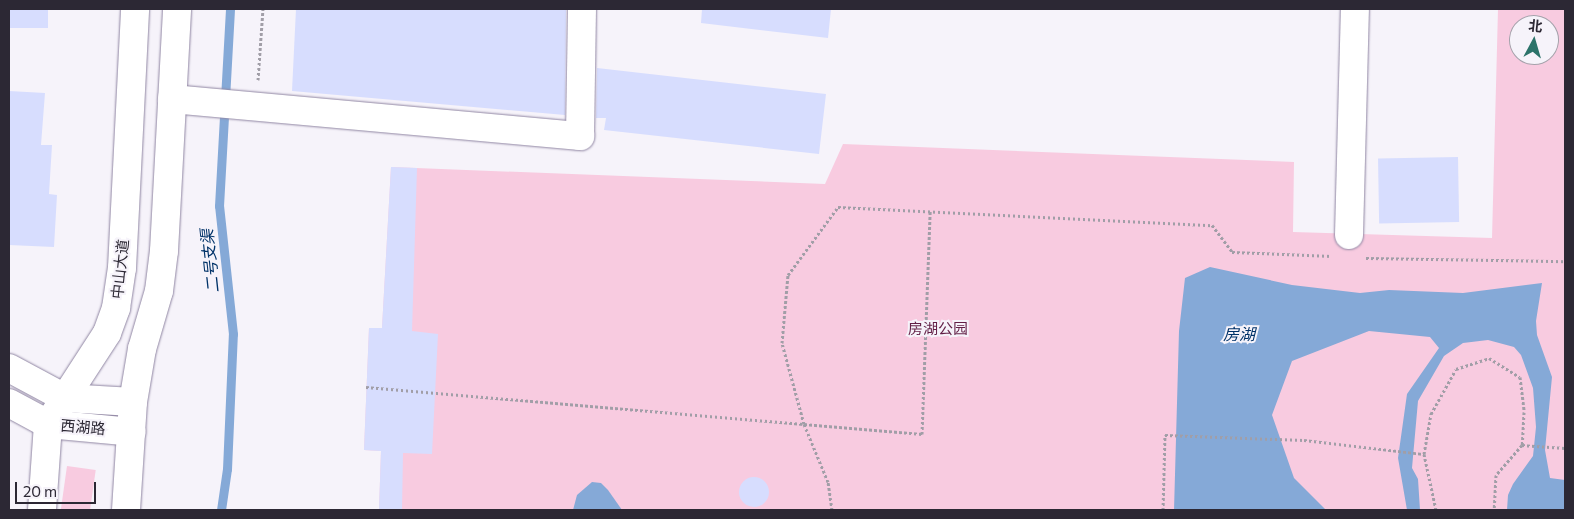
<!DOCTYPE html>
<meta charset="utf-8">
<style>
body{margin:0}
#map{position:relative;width:1574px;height:519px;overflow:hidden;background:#f6f3fa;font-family:Commissioner,"Noto Sans SC",sans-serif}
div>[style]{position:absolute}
.green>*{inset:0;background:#f8cbe0;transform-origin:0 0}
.water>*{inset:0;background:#85a9d7}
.stream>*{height:9px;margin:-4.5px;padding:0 4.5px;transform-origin:4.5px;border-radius:4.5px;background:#85a9d7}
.building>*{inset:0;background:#d7ddfe;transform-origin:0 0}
.round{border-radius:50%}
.path>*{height:3px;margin-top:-1.5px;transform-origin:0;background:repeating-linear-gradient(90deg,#a19ea7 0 2.5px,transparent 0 5px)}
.roads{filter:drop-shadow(0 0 1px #9086a3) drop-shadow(0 0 1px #9086a3)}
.minor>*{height:28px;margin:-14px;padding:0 14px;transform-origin:14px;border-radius:14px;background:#fff}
.major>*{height:28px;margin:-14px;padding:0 14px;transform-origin:14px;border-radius:14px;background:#fff}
span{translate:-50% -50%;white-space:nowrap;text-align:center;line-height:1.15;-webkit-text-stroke:4px #f6f3fa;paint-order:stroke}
.street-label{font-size:15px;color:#2c2834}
.park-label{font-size:15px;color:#621f45}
.water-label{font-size:16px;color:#003268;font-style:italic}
.frame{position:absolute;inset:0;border:10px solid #2c2834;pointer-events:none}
.north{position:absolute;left:1509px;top:15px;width:50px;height:50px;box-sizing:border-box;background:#f6f3fa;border:1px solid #a5a2ab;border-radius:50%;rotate:6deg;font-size:14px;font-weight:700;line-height:20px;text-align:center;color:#2c2834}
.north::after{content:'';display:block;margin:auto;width:18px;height:22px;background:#2c736a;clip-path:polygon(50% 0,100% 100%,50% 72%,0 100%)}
.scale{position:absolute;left:15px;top:482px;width:81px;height:22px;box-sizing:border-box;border:2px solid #2c2834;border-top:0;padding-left:6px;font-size:15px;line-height:18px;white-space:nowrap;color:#2c2834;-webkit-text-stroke:4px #f6f3fa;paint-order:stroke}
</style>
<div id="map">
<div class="green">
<div style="clip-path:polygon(evenodd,1498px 9px,1565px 9px,1565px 510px,379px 510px,381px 451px,364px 450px,369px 328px,382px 328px,391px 167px,825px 184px,843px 144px,1294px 162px,1293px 232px,1492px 238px,1498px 9px,1519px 25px,1549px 25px,1549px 55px,1519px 55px,1519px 25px)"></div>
<div style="left:67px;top:466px;width:29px;height:44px;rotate:8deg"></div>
</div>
<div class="water">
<div style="clip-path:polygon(1210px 267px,1292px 285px,1360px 293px,1389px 290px,1463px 293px,1542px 283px,1536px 321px,1537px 335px,1552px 377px,1545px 450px,1550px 478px,1565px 480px,1565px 510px,1507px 510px,1508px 495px,1513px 484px,1533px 456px,1536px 427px,1533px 388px,1521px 355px,1514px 347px,1488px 340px,1463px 343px,1444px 356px,1418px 401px,1412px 468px,1418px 479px,1420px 510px,1407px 510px,1398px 458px,1407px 394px,1439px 348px,1430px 337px,1369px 331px,1292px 361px,1272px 415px,1294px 478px,1326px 510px,1174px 510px,1179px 331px,1185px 278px)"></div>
<div style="clip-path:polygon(592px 482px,601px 483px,608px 490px,622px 510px,573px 510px,577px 495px)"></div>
</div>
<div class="stream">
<div style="left:221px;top:510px;width:41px;rotate:-81.7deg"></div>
<div style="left:227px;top:469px;width:135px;rotate:-87.5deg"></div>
<div style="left:233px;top:334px;width:129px;rotate:-96.2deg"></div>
<div style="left:219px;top:206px;width:197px;rotate:-86.8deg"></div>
</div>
<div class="building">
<div style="left:9px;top:9px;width:39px;height:19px"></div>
<div style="clip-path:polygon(296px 9px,566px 9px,565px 115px,292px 91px)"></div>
<div style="clip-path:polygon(702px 9px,831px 9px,828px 38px,701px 23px)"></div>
<div style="clip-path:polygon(597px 68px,826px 94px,819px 154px,604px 130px,606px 118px,596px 118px)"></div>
<div style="clip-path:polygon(9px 91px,45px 93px,41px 145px,52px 145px,49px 194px,57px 195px,54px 247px,9px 245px)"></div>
<div style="left:1458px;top:157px;width:65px;height:80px;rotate:89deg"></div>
<div style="clip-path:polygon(391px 167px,417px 168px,412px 331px,438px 334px,432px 454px,403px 453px,402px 510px,379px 510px,381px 451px,364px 450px,369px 328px,382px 328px)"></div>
<div class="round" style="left:739px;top:477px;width:30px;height:30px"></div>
</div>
<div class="path">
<div style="left:258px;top:80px;width:71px;rotate:-86deg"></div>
<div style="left:1366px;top:258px;width:199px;rotate:0.9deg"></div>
<div style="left:366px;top:387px;width:558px;rotate:4.83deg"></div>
<div style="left:922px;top:434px;width:223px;rotate:-87.9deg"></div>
<div style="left:1522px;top:445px;width:43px;rotate:4deg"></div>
<div style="left:832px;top:510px;width:28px;rotate:-98deg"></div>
<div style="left:828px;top:482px;width:63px;rotate:-112.5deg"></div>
<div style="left:804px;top:424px;width:84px;rotate:-105.2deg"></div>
<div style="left:782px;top:343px;width:68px;rotate:-85deg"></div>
<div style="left:788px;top:275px;width:84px;rotate:-53.7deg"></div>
<div style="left:838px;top:207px;width:374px;rotate:2.8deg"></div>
<div style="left:1212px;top:225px;width:34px;rotate:53deg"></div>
<div style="left:1232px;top:252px;width:100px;rotate:2.3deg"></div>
<div style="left:1163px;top:510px;width:75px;rotate:-88.5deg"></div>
<div style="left:1165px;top:435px;width:139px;rotate:2.1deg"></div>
<div style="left:1304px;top:440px;width:121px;rotate:6.7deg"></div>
<div style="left:1436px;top:510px;width:57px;rotate:-102.1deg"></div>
<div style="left:1424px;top:454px;width:41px;rotate:-80.1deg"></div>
<div style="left:1431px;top:414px;width:51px;rotate:-60.9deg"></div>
<div style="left:1456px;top:369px;width:35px;rotate:-18deg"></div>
<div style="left:1489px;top:358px;width:36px;rotate:32deg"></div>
<div style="left:1520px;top:377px;width:35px;rotate:83deg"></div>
<div style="left:1524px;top:412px;width:33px;rotate:93deg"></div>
<div style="left:1522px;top:445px;width:40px;rotate:131deg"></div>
<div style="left:1496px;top:475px;width:35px;rotate:93deg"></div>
</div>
<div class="roads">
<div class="minor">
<div style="left:172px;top:99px;width:410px;rotate:5.2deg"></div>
<div style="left:580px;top:136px;width:127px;rotate:-89.1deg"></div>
<div style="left:1349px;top:235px;width:226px;rotate:-88.5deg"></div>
</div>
<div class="major">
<div style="left:9px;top:368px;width:64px;rotate:28.2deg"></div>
<div style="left:65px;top:398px;width:68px;rotate:3.4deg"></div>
<div style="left:9px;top:403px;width:44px;rotate:28.3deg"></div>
<div style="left:48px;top:424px;width:84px;rotate:5.4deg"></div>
<div style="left:42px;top:510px;width:86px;rotate:-86deg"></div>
<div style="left:48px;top:424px;width:108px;rotate:-57deg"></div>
<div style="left:107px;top:333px;width:27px;rotate:-70deg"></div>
<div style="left:116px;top:308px;width:40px;rotate:-81.5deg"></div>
<div style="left:122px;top:268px;width:259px;rotate:-87.1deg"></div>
<div style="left:126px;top:510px;width:108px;rotate:-86.3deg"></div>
<div style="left:133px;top:402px;width:54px;rotate:-80.4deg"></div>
<div style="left:142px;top:349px;width:60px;rotate:-73.7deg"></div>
<div style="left:159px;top:291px;width:40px;rotate:-82.9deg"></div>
<div style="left:164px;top:251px;width:242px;rotate:-86.9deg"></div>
</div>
</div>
<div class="street-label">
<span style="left:120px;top:269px;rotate:-84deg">中山大道</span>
<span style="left:83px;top:427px;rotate:5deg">西湖路</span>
</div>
<div class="park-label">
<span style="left:938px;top:329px">房湖公园</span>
</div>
<div class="water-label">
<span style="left:210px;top:261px;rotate:-96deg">二号支渠</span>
<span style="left:1239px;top:334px">房湖</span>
</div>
<div class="frame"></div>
<div class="north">北</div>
<div class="scale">20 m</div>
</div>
